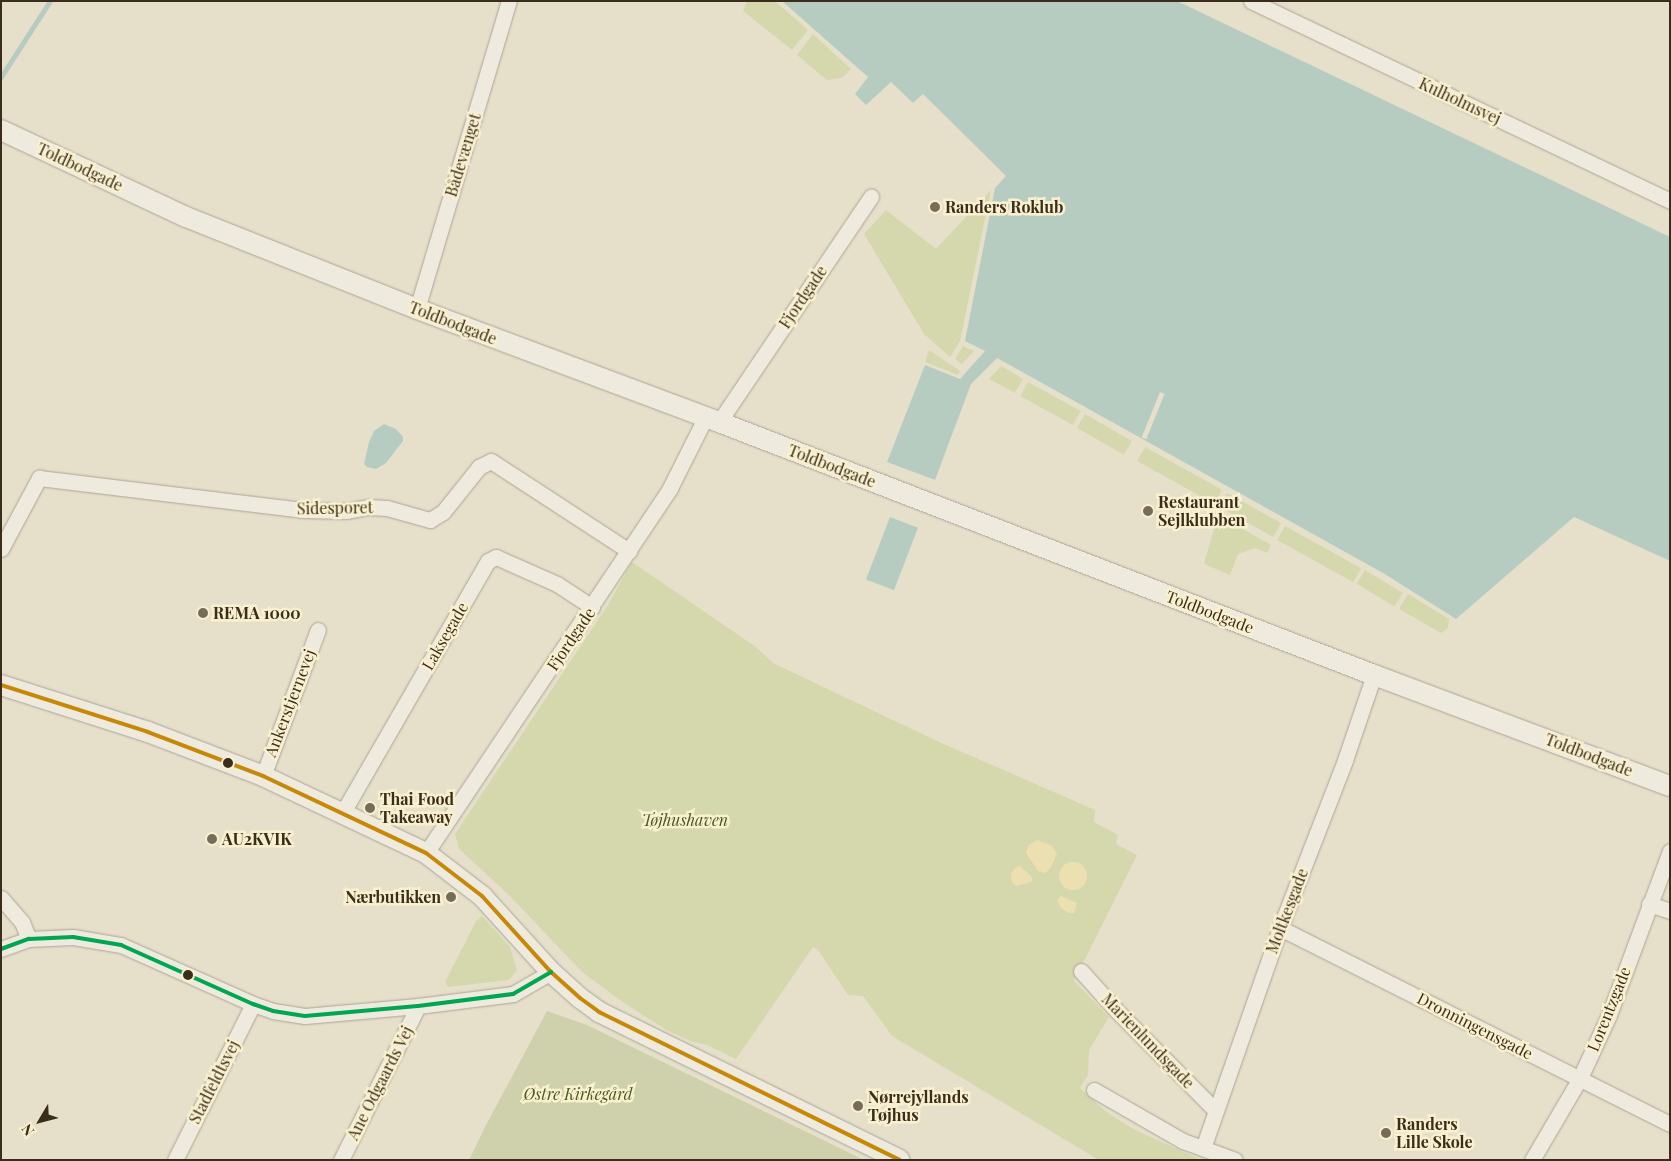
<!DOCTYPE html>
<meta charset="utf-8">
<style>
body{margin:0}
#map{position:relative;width:1671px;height:1161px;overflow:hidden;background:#e6e0cb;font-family:"Playfair Display",serif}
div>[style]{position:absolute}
.green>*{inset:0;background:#d4d8ac;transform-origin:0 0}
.sand>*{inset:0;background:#ece0b0}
.round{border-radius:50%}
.cemetery>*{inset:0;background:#cfd1ac}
.water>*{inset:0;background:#b7ccc0;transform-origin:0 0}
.pier>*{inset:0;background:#e6e0cb;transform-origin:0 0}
.stream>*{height:4.5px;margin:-2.25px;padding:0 2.25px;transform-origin:2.25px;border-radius:2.25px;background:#b7ccc0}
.roads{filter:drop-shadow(0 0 1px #aba494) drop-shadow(0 0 1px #aba494)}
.minor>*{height:15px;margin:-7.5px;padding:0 7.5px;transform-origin:7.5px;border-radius:7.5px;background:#eeeadd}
.tertiary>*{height:20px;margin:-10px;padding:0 10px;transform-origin:10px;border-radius:10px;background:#eeeadd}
.bus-1>*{height:4px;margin:-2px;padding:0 2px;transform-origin:2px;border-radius:2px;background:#c88807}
.bus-2>*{height:4px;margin:-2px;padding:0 2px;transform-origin:2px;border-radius:2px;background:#00a651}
.dots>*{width:14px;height:14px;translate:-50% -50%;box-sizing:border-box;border:2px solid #f9f0cf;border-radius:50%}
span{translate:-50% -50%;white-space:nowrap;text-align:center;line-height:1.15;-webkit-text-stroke:5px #f9f0cf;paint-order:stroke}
.street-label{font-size:16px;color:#3b2d1b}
.poi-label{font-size:16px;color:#3b2d1b;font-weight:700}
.left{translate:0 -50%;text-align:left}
.right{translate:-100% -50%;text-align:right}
.park-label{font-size:16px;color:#475a20;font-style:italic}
.frame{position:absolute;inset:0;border:2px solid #3b2d1b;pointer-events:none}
.north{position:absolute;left:15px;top:1096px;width:50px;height:50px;-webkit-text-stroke:4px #f9f0cf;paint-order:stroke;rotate:233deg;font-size:14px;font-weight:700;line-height:20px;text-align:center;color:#3b2d1b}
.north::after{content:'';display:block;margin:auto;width:18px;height:22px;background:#3b2d1b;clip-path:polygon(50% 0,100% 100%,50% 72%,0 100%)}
</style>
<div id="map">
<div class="green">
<div style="clip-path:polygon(747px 1px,775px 1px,808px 30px,792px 50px,743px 11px)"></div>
<div style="clip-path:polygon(813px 34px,851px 69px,842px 78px,827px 80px,797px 55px)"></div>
<div style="clip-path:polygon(991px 190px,960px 341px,950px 357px,924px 334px,864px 234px,886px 210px,936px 249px)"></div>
<div style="clip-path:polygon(963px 346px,974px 351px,962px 364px,955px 359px)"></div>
<div style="clip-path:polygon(929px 350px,960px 371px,958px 375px,925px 362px)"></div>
<div style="clip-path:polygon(1001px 366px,1023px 379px,1015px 393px,989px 379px)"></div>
<div style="left:1028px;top:382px;width:60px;height:16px;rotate:29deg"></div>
<div style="left:1085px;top:414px;width:54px;height:16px;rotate:30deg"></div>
<div style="left:1145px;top:447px;width:88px;height:16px;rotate:29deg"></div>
<div style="left:1227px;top:493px;width:62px;height:16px;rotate:29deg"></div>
<div style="clip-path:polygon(1218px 515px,1271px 545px,1267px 553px,1255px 548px,1238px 554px,1230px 575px,1204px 564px)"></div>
<div style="left:1285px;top:526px;width:87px;height:16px;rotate:29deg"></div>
<div style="clip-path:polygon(632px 562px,756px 647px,773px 663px,937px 741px,1095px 810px,1094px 822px,1118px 835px,1116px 844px,1137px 855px,1074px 981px,1109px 1017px,1089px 1050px,1088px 1075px,1080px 1088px,1104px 1110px,1133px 1129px,1201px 1160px,1099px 1160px,892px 1036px,863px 996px,848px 995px,818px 950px,813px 947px,736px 1059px,707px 1045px,693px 1042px,668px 1031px,624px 1003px,582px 972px,510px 896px,459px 849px,455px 834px,608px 605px)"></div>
<div style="left:1365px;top:570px;width:44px;height:16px;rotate:31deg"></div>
<div style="clip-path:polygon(1408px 594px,1449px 619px,1448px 628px,1441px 633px,1399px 609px)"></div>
<div style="clip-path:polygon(482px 916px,510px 947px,517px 970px,509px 980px,448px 987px,445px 982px,476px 921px)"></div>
</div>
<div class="sand">
<div style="clip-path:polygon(1037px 840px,1052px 846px,1057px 854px,1050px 869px,1045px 873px,1038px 871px,1026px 853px,1029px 845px)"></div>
<div class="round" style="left:1059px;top:862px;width:28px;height:28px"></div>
<div style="clip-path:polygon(1020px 866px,1031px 876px,1033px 881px,1016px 886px,1012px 882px,1011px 874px,1015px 868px)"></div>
<div style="clip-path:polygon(1061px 896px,1077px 903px,1074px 913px,1069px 913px,1061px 908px,1057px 900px)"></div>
</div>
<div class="cemetery">
<div style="clip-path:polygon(547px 1011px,587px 1025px,864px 1160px,469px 1160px,486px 1125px)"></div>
</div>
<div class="water">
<div style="clip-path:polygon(782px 1px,1177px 1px,1670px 237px,1670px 561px,1574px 517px,1456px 619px,1383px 573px,997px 358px,971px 384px,935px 480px,887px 462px,925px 365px,960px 379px,985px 351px,965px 341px,995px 188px,1006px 176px,923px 94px,913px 103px,891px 82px,866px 105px,855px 94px,868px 77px)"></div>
<div style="clip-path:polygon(384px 424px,396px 429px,403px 437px,403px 441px,386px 463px,376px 469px,367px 467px,364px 464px,369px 442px,374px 431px)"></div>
<div style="left:890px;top:517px;width:30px;height:67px;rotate:21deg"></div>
</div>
<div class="pier">
<div style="left:1160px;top:392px;width:5px;height:49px;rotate:22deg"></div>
</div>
<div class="stream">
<div style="left:1px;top:77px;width:90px;rotate:-57.2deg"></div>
</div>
<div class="roads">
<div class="minor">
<div style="left:1251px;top:1px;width:464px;rotate:25.5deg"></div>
<div style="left:417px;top:309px;width:321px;rotate:-73.4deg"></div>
<div style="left:719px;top:422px;width:272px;rotate:-56deg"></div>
<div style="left:1px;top:549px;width:81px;rotate:-61.8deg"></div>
<div style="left:39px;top:478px;width:265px;rotate:6.9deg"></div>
<div style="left:302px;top:510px;width:44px;rotate:1.3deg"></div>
<div style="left:346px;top:511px;width:22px;rotate:-10deg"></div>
<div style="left:368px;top:507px;width:19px;rotate:3deg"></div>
<div style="left:387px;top:508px;width:45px;rotate:15.6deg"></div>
<div style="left:430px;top:520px;width:15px;rotate:-32deg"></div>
<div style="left:443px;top:512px;width:58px;rotate:-51.3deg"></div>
<div style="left:479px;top:467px;width:13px;rotate:-27deg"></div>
<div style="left:491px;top:461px;width:165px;rotate:33.1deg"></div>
<div style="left:263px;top:776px;width:156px;rotate:-69.4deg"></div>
<div style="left:343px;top:812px;width:290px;rotate:-60deg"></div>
<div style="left:488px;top:561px;width:9px;rotate:-27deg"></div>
<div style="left:496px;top:557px;width:67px;rotate:23.9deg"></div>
<div style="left:557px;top:584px;width:42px;rotate:33.3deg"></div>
<div style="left:426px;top:853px;width:439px;rotate:-56.2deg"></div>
<div style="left:670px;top:488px;width:78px;rotate:-63.4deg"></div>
<div style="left:1px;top:898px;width:32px;rotate:49deg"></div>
<div style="left:22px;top:922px;width:18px;rotate:68deg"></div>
<div style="left:1649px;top:904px;width:22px;rotate:18deg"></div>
<div style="left:1280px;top:928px;width:436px;rotate:26.7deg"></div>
<div style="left:1px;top:949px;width:30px;rotate:-20deg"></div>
<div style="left:29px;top:939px;width:44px;rotate:-2.6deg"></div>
<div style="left:73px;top:937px;width:49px;rotate:9.5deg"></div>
<div style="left:121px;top:945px;width:145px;rotate:24.1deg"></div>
<div style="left:253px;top:1004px;width:21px;rotate:19deg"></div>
<div style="left:273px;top:1011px;width:32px;rotate:9deg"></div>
<div style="left:305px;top:1016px;width:113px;rotate:-5.1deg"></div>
<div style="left:418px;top:1006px;width:96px;rotate:-7.2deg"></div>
<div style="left:513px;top:994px;width:44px;rotate:-30.1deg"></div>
<div style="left:1081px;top:971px;width:54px;rotate:48deg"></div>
<div style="left:1117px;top:1011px;width:139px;rotate:45.3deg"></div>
<div style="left:1094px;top:1090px;width:103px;rotate:29.8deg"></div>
<div style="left:1183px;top:1141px;width:55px;rotate:20.1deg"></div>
<div style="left:1203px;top:1148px;width:233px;rotate:-70.7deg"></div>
<div style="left:1280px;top:928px;width:180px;rotate:-68.8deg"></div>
<div style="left:1345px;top:760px;width:90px;rotate:-71.2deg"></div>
<div style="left:175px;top:1160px;width:174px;rotate:-63.4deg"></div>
<div style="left:341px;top:1160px;width:172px;rotate:-63.4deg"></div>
<div style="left:1532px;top:1160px;width:93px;rotate:-59.6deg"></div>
<div style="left:1579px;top:1080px;width:72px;rotate:-65.2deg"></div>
<div style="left:1609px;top:1015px;width:175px;rotate:-69.6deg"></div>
</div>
<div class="tertiary">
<div style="left:1px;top:130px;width:204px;rotate:25.2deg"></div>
<div style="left:186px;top:217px;width:249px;rotate:21.7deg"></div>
<div style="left:417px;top:309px;width:322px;rotate:20.5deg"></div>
<div style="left:719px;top:422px;width:702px;rotate:21.12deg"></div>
<div style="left:1374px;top:675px;width:316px;rotate:20.6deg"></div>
<div style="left:1px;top:685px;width:154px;rotate:17.7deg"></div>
<div style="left:148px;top:732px;width:123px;rotate:20.9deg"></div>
<div style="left:263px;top:776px;width:180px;rotate:25.3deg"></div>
<div style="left:426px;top:853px;width:71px;rotate:37.5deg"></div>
<div style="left:482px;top:896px;width:103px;rotate:47.8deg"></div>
<div style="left:551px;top:972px;width:39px;rotate:42deg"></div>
<div style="left:580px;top:998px;width:24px;rotate:36deg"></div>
<div style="left:599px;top:1012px;width:335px;rotate:26.2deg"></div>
</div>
</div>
<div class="bus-1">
<div style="left:1px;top:685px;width:154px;rotate:17.7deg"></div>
<div style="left:148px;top:732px;width:123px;rotate:20.9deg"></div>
<div style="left:263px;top:776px;width:180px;rotate:25.3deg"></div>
<div style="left:426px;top:853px;width:71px;rotate:37.5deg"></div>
<div style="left:482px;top:896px;width:103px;rotate:47.8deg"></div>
<div style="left:551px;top:972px;width:39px;rotate:42deg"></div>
<div style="left:580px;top:998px;width:24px;rotate:36deg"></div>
<div style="left:599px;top:1012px;width:335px;rotate:26.2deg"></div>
</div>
<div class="bus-2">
<div style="left:1px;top:949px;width:30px;rotate:-20deg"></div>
<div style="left:29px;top:939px;width:44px;rotate:-2.6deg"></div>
<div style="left:73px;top:937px;width:49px;rotate:9.5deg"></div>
<div style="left:121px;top:945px;width:145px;rotate:24.1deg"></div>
<div style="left:253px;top:1004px;width:21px;rotate:19deg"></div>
<div style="left:273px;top:1011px;width:32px;rotate:9deg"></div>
<div style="left:305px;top:1016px;width:113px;rotate:-5.1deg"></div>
<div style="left:418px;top:1006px;width:96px;rotate:-7.2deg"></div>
<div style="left:513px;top:994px;width:44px;rotate:-30.1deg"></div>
</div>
<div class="dots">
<div style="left:935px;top:207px;background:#776c59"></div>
<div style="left:1148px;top:511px;background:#776c59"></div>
<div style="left:203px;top:613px;background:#776c59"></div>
<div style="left:228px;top:763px;background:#3b2d1b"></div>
<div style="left:370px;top:808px;background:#776c59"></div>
<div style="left:212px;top:839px;background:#776c59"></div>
<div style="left:451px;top:897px;background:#776c59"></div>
<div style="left:188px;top:975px;background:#3b2d1b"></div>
<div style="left:858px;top:1106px;background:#776c59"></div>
<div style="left:1386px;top:1133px;background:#776c59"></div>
</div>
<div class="street-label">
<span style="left:1460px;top:101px;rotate:25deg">Kulholmsvej</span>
<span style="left:463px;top:155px;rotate:-73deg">Bådevænget</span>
<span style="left:80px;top:167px;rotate:25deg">Toldbodgade</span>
<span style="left:803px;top:297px;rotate:-56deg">Fjordgade</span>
<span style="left:453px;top:323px;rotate:21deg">Toldbodgade</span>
<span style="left:832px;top:466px;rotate:21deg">Toldbodgade</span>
<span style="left:335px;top:508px;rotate:-1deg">Sidesporet</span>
<span style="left:1210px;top:612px;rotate:21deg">Toldbodgade</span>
<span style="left:445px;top:636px;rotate:-60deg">Laksegade</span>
<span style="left:571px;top:639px;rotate:-56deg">Fjordgade</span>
<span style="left:290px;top:703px;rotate:-69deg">Ankerstjernevej</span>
<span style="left:1589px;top:755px;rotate:21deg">Toldbodgade</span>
<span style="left:1287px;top:911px;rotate:-69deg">Moltkesgade</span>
<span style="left:1609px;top:1009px;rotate:-68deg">Lorentzgade</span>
<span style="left:1475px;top:1026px;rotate:27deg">Dronningensgade</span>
<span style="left:1148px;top:1041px;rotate:46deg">Marienlundsgade</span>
<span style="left:214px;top:1082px;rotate:-63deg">Stadfeldtsvej</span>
<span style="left:380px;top:1083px;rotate:-63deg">Ane Odgaards Vej</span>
</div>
<div class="poi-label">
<span class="left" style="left:945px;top:207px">Randers Roklub</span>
<span class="left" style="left:1158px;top:511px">Restaurant<br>Sejlklubben</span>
<span class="left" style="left:213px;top:613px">REMA 1000</span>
<span class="left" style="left:380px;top:808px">Thai Food<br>Takeaway</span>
<span class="left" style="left:222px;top:839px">AU2KVIK</span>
<span class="right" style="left:441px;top:897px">Nærbutikken</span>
<span class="left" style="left:868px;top:1106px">Nørrejyllands<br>Tøjhus</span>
<span class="left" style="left:1396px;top:1133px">Randers<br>Lille Skole</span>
</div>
<div class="park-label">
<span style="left:685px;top:820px">Tøjhushaven</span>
<span style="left:578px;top:1094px">Østre Kirkegård</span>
</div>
<div class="frame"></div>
<div class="north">N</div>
</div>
